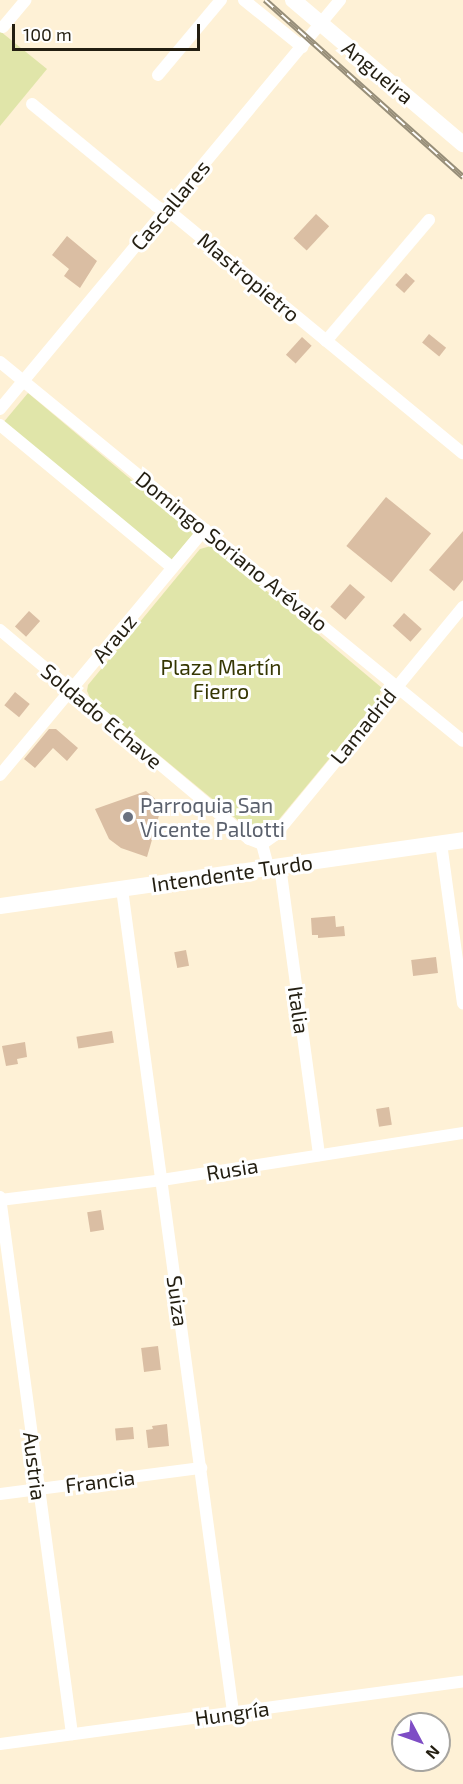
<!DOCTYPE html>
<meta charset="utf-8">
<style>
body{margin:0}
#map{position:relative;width:463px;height:1784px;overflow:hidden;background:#fef1d6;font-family:"Exo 2",sans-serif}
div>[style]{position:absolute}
.green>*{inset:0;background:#e0e5a9;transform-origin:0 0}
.building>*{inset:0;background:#dabea3;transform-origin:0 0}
.street>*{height:12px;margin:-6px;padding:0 6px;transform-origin:6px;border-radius:6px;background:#fff}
.secondary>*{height:16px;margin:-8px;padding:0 8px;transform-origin:8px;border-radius:8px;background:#fff}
.rail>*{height:6px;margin-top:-3px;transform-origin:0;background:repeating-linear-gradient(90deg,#fff 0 11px,#978e79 0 22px);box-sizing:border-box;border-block:2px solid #978e79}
.dots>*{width:16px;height:16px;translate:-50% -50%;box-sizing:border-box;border:3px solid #fff;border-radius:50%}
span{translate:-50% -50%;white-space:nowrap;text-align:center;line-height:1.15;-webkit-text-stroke:6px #fff;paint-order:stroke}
.street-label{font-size:21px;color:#231e11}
.park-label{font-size:21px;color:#353602}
.worship-label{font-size:21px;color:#5b616d}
.left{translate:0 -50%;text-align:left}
.north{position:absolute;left:391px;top:1712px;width:60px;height:60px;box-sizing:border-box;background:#fff;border:2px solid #a7a5a0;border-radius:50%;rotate:131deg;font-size:16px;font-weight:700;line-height:24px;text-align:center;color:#231e11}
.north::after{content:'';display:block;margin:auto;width:21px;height:27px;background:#7e4dc5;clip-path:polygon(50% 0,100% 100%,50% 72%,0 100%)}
.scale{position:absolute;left:12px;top:24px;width:188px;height:27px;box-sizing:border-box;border:3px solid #231e11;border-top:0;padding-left:8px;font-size:18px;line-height:21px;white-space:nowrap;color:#231e11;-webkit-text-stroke:4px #fff;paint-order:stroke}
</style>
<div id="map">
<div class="green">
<div style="clip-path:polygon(0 31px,47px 69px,0 126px)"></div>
<div style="left:28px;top:393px;width:217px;height:43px;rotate:40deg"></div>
<div style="clip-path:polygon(211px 546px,217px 549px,382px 688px,377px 701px,271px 829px,263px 834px,251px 831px,90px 698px,87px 691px,88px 685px,200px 549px)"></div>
</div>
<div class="building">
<div style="left:316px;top:214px;width:18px;height:33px;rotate:43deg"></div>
<div style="clip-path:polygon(67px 236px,97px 261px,80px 288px,64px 276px,69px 269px,52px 255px)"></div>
<div style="left:406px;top:273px;width:12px;height:16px;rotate:42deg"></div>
<div style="left:429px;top:334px;width:22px;height:11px;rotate:39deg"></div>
<div style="left:302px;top:337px;width:13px;height:24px;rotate:42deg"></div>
<div style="left:386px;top:497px;width:58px;height:63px;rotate:39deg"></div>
<div style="clip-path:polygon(463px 531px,463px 580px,454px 591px,429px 570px)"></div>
<div style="left:350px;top:584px;width:20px;height:30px;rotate:41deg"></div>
<div style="left:29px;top:611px;width:15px;height:21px;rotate:42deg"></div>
<div style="left:404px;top:613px;width:24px;height:17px;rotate:42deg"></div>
<div style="left:15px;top:692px;width:19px;height:17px;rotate:39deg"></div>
<div style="clip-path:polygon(49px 729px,56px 729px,78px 748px,67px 761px,53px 748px,35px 768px,24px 759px)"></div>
<div style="clip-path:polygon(146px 791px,162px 805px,147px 857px,121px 848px,109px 839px,95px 809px)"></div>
<div style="clip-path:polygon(335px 916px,336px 927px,344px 926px,345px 936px,318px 938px,318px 935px,312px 935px,311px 918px)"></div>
<div style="left:186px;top:950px;width:16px;height:12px;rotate:79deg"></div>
<div style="left:436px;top:957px;width:16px;height:25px;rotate:83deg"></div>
<div style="left:112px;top:1031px;width:12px;height:36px;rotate:81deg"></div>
<div style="clip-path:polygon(25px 1042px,27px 1057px,17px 1059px,18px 1064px,6px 1066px,2px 1046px)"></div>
<div style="left:389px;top:1107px;width:18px;height:13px;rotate:81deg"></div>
<div style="left:101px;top:1210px;width:20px;height:14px;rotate:81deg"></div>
<div style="left:158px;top:1346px;width:24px;height:17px;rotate:83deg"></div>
<div style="clip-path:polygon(167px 1424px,169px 1446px,148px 1448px,146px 1430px,153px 1429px,152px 1426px)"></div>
<div style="left:133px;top:1427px;width:12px;height:18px;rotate:85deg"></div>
</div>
<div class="street">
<div style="left:244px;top:0;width:75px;rotate:39deg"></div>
<div style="left:3px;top:27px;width:35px;rotate:-50deg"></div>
<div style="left:158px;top:75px;width:98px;rotate:-50deg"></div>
<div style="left:32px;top:104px;width:161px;rotate:39.4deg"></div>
<div style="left:156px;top:206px;width:21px;rotate:28deg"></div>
<div style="left:175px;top:216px;width:373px;rotate:39.5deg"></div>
<div style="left:326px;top:341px;width:159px;rotate:-49.6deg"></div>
<div style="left:0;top:362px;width:598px;rotate:39.3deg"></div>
<div style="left:0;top:409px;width:532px;rotate:-50.26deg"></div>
<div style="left:0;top:425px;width:224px;rotate:39.6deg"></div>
<div style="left:0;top:630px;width:325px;rotate:40deg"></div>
<div style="left:249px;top:839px;width:14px;rotate:21deg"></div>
<div style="left:0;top:775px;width:320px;rotate:-50.2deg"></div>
<div style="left:441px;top:843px;width:162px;rotate:82.2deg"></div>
<div style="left:262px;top:844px;width:16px;rotate:-35deg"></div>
<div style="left:275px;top:835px;width:296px;rotate:-50.5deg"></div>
<div style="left:262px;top:844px;width:24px;rotate:75deg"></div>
<div style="left:280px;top:866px;width:292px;rotate:82.3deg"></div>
<div style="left:122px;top:889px;width:830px;rotate:82.32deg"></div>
<div style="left:0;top:1197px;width:542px;rotate:82.36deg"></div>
<div style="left:0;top:1200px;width:163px;rotate:-7deg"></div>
<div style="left:162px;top:1180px;width:305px;rotate:-8.9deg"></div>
<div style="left:0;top:1494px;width:203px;rotate:-7.4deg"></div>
<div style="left:0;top:1744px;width:467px;rotate:-7.7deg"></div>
</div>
<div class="secondary">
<div style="left:293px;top:0;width:223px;rotate:40.3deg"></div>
<div style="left:0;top:906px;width:468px;rotate:-8.1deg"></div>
</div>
<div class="rail">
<div style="left:265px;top:0;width:266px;rotate:41.8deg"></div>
</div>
<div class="dots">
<div style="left:128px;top:817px;background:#6b7280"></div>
</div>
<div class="street-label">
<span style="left:378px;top:72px;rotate:40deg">Angueira</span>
<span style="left:170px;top:205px;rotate:-50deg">Cascallares</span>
<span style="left:249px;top:277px;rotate:40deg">Mastropietro</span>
<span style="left:232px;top:551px;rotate:39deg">Domingo Soriano Arévalo</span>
<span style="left:114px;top:638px;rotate:-50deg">Arauz</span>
<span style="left:102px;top:716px;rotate:40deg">Soldado Echave</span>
<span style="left:363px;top:726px;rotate:-51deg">Lamadrid</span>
<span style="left:232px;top:873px;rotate:-8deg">Intendente Turdo</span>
<span style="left:299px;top:1010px;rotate:82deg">Italia</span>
<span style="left:232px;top:1169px;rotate:-9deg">Rusia</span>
<span style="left:178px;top:1301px;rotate:82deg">Suiza</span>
<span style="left:35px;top:1466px;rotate:83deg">Austria</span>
<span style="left:100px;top:1481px;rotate:-7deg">Francia</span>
<span style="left:232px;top:1713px;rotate:-8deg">Hungría</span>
</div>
<div class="park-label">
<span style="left:221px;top:679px">Plaza Martín<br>Fierro</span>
</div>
<div class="worship-label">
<span class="left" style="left:140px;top:817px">Parroquia San<br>Vicente Pallotti</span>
</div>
<div class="north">N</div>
<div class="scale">100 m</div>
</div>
